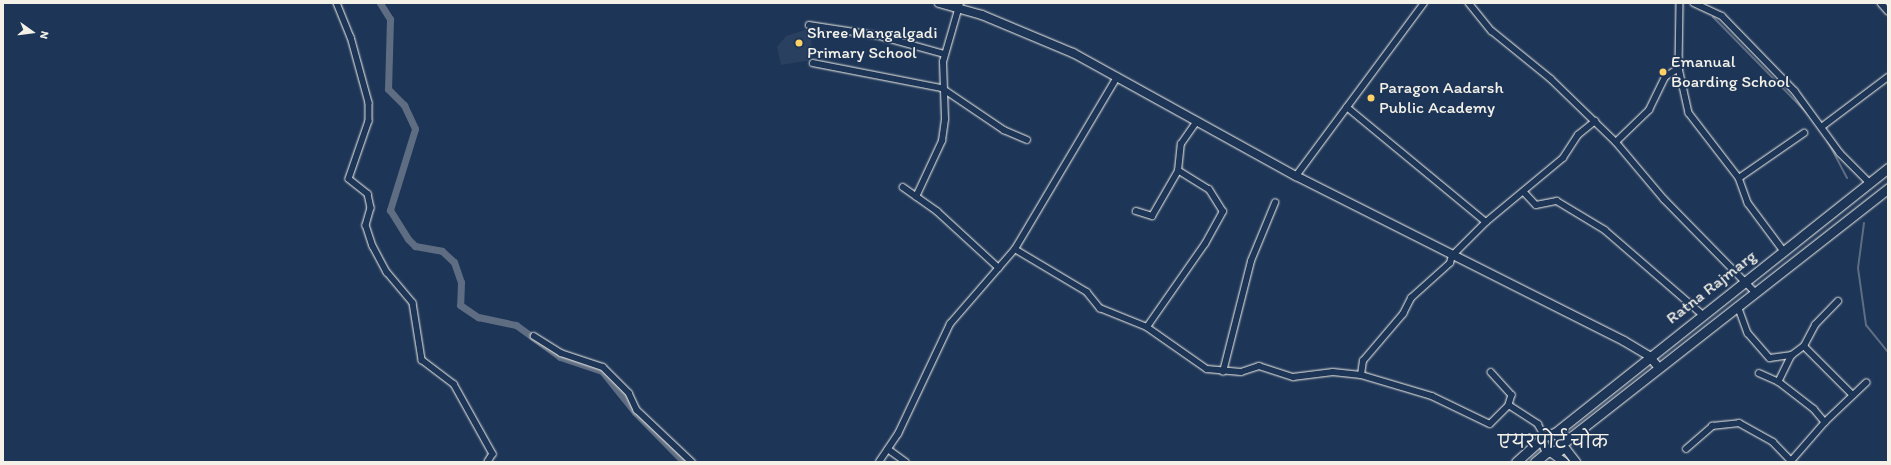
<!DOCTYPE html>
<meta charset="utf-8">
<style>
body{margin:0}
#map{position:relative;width:1891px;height:465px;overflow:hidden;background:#1d3557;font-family:Itim,"Playpen Sans Deva",sans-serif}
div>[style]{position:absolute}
.built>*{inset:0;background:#2a4060}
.stream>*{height:2px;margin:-1px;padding:0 1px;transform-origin:1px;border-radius:1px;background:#5e6d82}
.canal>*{height:7px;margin:-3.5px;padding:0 3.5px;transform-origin:3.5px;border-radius:3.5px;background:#5e6d82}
.roads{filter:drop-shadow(0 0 1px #f4f1e8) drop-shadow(0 0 1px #f4f1e8)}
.street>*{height:5.5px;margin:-2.75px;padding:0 2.75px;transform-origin:2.75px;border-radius:2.75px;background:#1d3557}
.secondary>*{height:8px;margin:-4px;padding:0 4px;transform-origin:4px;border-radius:4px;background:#1d3557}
.primary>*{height:9px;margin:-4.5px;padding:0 4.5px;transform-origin:4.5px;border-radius:4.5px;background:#1d3557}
.dots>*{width:11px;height:11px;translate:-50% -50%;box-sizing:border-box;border:2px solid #1d3557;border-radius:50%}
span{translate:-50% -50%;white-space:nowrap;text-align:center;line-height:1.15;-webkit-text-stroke:3.5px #1d3557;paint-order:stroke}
.poi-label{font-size:17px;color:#f4f1e8}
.left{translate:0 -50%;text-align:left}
.street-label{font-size:17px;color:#f4f1e8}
.neighbourhood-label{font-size:18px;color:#f4f1e8}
.frame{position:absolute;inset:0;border:4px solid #f4f1e8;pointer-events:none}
.north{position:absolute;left:12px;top:12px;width:40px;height:40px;-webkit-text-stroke:3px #1d3557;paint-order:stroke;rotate:104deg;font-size:11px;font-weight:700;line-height:16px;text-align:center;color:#f4f1e8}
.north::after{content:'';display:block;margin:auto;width:14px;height:18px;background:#f4f1e8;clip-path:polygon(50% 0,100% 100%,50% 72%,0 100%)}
</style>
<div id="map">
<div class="built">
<div style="clip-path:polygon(811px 28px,812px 60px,781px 65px,777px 47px,786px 36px)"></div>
</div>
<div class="stream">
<div style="left:1713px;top:17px;width:137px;rotate:45.6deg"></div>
<div style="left:1827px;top:140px;width:43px;rotate:62.2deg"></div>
<div style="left:1864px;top:223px;width:45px;rotate:97.6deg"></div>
<div style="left:1858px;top:268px;width:58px;rotate:82deg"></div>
<div style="left:1866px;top:325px;width:35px;rotate:51deg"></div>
</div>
<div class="canal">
<div style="left:380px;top:3px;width:19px;rotate:58deg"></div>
<div style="left:390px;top:19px;width:70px;rotate:91.6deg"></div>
<div style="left:388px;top:89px;width:23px;rotate:45deg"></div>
<div style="left:404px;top:105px;width:26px;rotate:65deg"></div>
<div style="left:415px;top:129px;width:85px;rotate:107.2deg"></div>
<div style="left:390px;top:210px;width:34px;rotate:58deg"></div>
<div style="left:408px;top:239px;width:10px;rotate:45deg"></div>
<div style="left:415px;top:246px;width:27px;rotate:10deg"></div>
<div style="left:442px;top:251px;width:16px;rotate:43deg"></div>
<div style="left:454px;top:262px;width:21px;rotate:71deg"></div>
<div style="left:461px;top:282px;width:23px;rotate:92deg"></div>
<div style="left:460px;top:305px;width:22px;rotate:34deg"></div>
<div style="left:478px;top:317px;width:39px;rotate:12deg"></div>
<div style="left:516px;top:325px;width:54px;rotate:36deg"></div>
<div style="left:560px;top:357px;width:44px;rotate:18.4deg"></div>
<div style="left:602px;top:371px;width:53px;rotate:51.2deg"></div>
<div style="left:635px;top:412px;width:70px;rotate:45.6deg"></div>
</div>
<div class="roads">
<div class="street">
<div style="left:337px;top:3px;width:37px;rotate:68deg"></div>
<div style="left:351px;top:37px;width:68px;rotate:74.7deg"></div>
<div style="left:369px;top:103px;width:18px;rotate:90deg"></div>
<div style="left:369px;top:121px;width:61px;rotate:109deg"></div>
<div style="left:349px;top:179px;width:24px;rotate:38deg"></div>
<div style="left:368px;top:194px;width:14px;rotate:78deg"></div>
<div style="left:371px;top:208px;width:18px;rotate:106deg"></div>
<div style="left:366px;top:225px;width:22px;rotate:72deg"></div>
<div style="left:373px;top:246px;width:30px;rotate:62deg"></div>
<div style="left:387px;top:272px;width:40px;rotate:50deg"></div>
<div style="left:413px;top:303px;width:58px;rotate:81deg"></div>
<div style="left:422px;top:360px;width:40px;rotate:37deg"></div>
<div style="left:454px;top:384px;width:80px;rotate:60.9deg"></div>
<div style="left:493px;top:454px;width:9px;rotate:122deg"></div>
<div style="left:1469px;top:3px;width:36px;rotate:51deg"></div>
<div style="left:1492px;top:31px;width:76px;rotate:39.1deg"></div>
<div style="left:1551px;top:79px;width:91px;rotate:44.1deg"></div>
<div style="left:1616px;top:142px;width:75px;rotate:49.9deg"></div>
<div style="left:1664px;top:199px;width:130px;rotate:45.6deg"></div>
<div style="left:1680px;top:3px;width:65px;rotate:90.9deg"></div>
<div style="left:1679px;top:68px;width:46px;rotate:77.5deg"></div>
<div style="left:1689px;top:113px;width:82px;rotate:52.4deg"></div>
<div style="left:1739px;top:178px;width:27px;rotate:70deg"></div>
<div style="left:1748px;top:203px;width:59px;rotate:53.3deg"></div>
<div style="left:1694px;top:3px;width:31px;rotate:25deg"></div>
<div style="left:1722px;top:16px;width:105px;rotate:45.8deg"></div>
<div style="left:1795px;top:91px;width:77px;rotate:54deg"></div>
<div style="left:1840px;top:153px;width:41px;rotate:45deg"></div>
<div style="left:1881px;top:3px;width:11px;rotate:49deg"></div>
<div style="left:809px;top:25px;width:72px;rotate:8.8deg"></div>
<div style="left:880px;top:36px;width:66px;rotate:15.7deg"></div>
<div style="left:813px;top:63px;width:131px;rotate:11deg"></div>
<div style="left:942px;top:88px;width:75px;rotate:34.1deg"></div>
<div style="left:1004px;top:130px;width:25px;rotate:23deg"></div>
<div style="left:1347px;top:107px;width:180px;rotate:39.6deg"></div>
<div style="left:1823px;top:126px;width:81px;rotate:-37deg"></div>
<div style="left:1616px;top:142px;width:46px;rotate:-44.1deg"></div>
<div style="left:1649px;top:110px;width:37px;rotate:-64deg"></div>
<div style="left:1665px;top:77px;width:17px;rotate:-33deg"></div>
<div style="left:1296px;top:176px;width:215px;rotate:-53.5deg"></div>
<div style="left:1739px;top:178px;width:79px;rotate:-34.7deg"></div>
<div style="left:903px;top:187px;width:42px;rotate:35.2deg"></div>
<div style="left:937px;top:211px;width:84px;rotate:42.6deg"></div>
<div style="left:1525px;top:193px;width:16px;rotate:47deg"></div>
<div style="left:1536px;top:205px;width:21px;rotate:-11deg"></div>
<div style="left:1557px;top:201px;width:56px;rotate:31.1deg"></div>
<div style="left:1605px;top:230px;width:130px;rotate:40.9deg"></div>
<div style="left:916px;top:197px;width:62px;rotate:-65.1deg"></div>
<div style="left:942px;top:141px;width:22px;rotate:-82deg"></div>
<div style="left:945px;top:119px;width:57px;rotate:-92deg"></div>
<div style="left:943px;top:62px;width:61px;rotate:-73.9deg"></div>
<div style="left:1136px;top:211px;width:17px;rotate:17deg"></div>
<div style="left:1152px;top:216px;width:52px;rotate:-60deg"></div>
<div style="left:1015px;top:249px;width:84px;rotate:30.8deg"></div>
<div style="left:1087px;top:292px;width:21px;rotate:51deg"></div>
<div style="left:1100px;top:308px;width:51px;rotate:22deg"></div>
<div style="left:1147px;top:327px;width:73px;rotate:35deg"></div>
<div style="left:1207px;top:369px;width:34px;rotate:5deg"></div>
<div style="left:1241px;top:372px;width:19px;rotate:-18deg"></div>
<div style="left:1259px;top:366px;width:36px;rotate:18deg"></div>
<div style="left:1293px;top:377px;width:40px;rotate:-7.1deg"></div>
<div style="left:1333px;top:372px;width:28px;rotate:6deg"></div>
<div style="left:1361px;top:375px;width:74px;rotate:16.5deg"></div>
<div style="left:1432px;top:396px;width:64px;rotate:25.8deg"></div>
<div style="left:1490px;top:424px;width:27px;rotate:-45deg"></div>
<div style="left:1509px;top:405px;width:35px;rotate:33deg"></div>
<div style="left:1538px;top:424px;width:14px;rotate:60deg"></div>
<div style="left:1738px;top:306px;width:29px;rotate:70deg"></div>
<div style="left:1748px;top:333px;width:33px;rotate:49deg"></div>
<div style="left:1770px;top:358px;width:22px;rotate:-8deg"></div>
<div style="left:1792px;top:355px;width:30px;rotate:116deg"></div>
<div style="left:1779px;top:382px;width:44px;rotate:37.6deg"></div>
<div style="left:1814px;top:409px;width:17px;rotate:50deg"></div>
<div style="left:1825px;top:422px;width:57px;rotate:-43.6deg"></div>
<div style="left:1147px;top:327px;width:101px;rotate:-55.1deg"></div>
<div style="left:1205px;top:244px;width:37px;rotate:-61deg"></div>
<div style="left:1223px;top:212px;width:26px;rotate:-122deg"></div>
<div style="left:1209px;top:190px;width:36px;rotate:-148deg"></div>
<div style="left:1178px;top:171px;width:27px;rotate:-84deg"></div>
<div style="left:1181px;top:144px;width:28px;rotate:-55deg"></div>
<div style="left:534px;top:336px;width:32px;rotate:32deg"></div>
<div style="left:561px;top:353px;width:44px;rotate:18.4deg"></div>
<div style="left:603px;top:367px;width:37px;rotate:45deg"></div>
<div style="left:629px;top:393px;width:19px;rotate:65deg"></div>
<div style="left:637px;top:410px;width:76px;rotate:43.4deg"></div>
<div style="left:1804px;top:346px;width:69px;rotate:45deg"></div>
<div style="left:1792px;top:355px;width:15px;rotate:-37deg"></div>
<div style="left:1804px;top:346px;width:24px;rotate:-62deg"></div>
<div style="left:1815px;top:325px;width:33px;rotate:-46deg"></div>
<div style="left:1223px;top:372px;width:114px;rotate:-75.8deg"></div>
<div style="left:1251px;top:261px;width:63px;rotate:-67.5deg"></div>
<div style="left:1491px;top:372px;width:31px;rotate:48deg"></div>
<div style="left:1512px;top:395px;width:10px;rotate:107deg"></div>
<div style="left:1759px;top:373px;width:22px;rotate:24deg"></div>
<div style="left:1361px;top:375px;width:14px;rotate:-82deg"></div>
<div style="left:1363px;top:361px;width:62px;rotate:-49.6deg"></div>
<div style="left:1403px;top:314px;width:18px;rotate:-63deg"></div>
<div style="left:1411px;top:298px;width:52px;rotate:-41.9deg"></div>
<div style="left:1450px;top:263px;width:7px;rotate:-74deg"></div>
<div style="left:1452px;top:256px;width:48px;rotate:-45deg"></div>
<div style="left:1486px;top:222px;width:100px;rotate:-39.7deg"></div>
<div style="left:1563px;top:158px;width:27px;rotate:-57deg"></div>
<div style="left:1578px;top:135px;width:22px;rotate:-39deg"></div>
<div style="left:888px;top:449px;width:22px;rotate:36deg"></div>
<div style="left:1686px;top:449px;width:35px;rotate:-41deg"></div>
<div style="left:1712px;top:426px;width:27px;rotate:-6deg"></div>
<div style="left:1739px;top:423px;width:39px;rotate:29deg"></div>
<div style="left:1773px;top:442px;width:28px;rotate:46deg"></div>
<div style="left:1791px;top:461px;width:52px;rotate:-48.9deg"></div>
<div style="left:879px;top:462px;width:34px;rotate:-56deg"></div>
<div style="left:898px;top:434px;width:122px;rotate:-64.7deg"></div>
<div style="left:950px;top:324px;width:99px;rotate:-49.1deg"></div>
<div style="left:1015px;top:249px;width:200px;rotate:-59.3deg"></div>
</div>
<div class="secondary">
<div style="left:939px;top:3px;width:45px;rotate:15.6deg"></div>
<div style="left:982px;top:15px;width:99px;rotate:22.7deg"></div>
<div style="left:1073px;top:53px;width:255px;rotate:28.9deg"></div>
<div style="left:1296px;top:176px;width:367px;rotate:26.7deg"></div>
<div style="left:1624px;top:341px;width:29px;rotate:31deg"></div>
<div style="left:1649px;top:356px;width:16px;rotate:50deg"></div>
<div style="left:1562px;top:444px;width:23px;rotate:52deg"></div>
<div style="left:1552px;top:453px;width:15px;rotate:37deg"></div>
</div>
<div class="primary">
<div style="left:1555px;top:433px;width:426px;rotate:-38.5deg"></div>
<div style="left:1542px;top:441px;width:12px;rotate:66deg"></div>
<div style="left:1547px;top:452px;width:13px;rotate:-9deg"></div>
<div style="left:1560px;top:450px;width:6px;rotate:-72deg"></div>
<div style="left:1562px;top:444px;width:415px;rotate:-38.1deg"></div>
<div style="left:1516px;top:462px;width:39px;rotate:-42deg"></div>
<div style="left:1545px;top:436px;width:10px;rotate:-17deg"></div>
<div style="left:1555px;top:433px;width:6px;rotate:39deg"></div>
<div style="left:1535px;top:462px;width:16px;rotate:-40deg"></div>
</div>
</div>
<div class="dots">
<div style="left:799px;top:43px;background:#ffd166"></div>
<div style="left:1663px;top:72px;background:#ffd166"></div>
<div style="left:1371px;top:98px;background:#ffd166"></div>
</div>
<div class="poi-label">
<span class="left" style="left:807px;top:43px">Shree Mangalgadi<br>Primary School</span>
<span class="left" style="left:1671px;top:72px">Emanual<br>Boarding School</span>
<span class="left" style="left:1379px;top:98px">Paragon Aadarsh<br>Public Academy</span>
</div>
<div class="street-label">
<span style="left:1711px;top:287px;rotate:-38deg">Ratna Rajmarg</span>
</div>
<div class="neighbourhood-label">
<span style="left:1553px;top:442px">एयरपोर्ट चोक</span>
</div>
<div class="frame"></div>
<div class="north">N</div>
</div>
